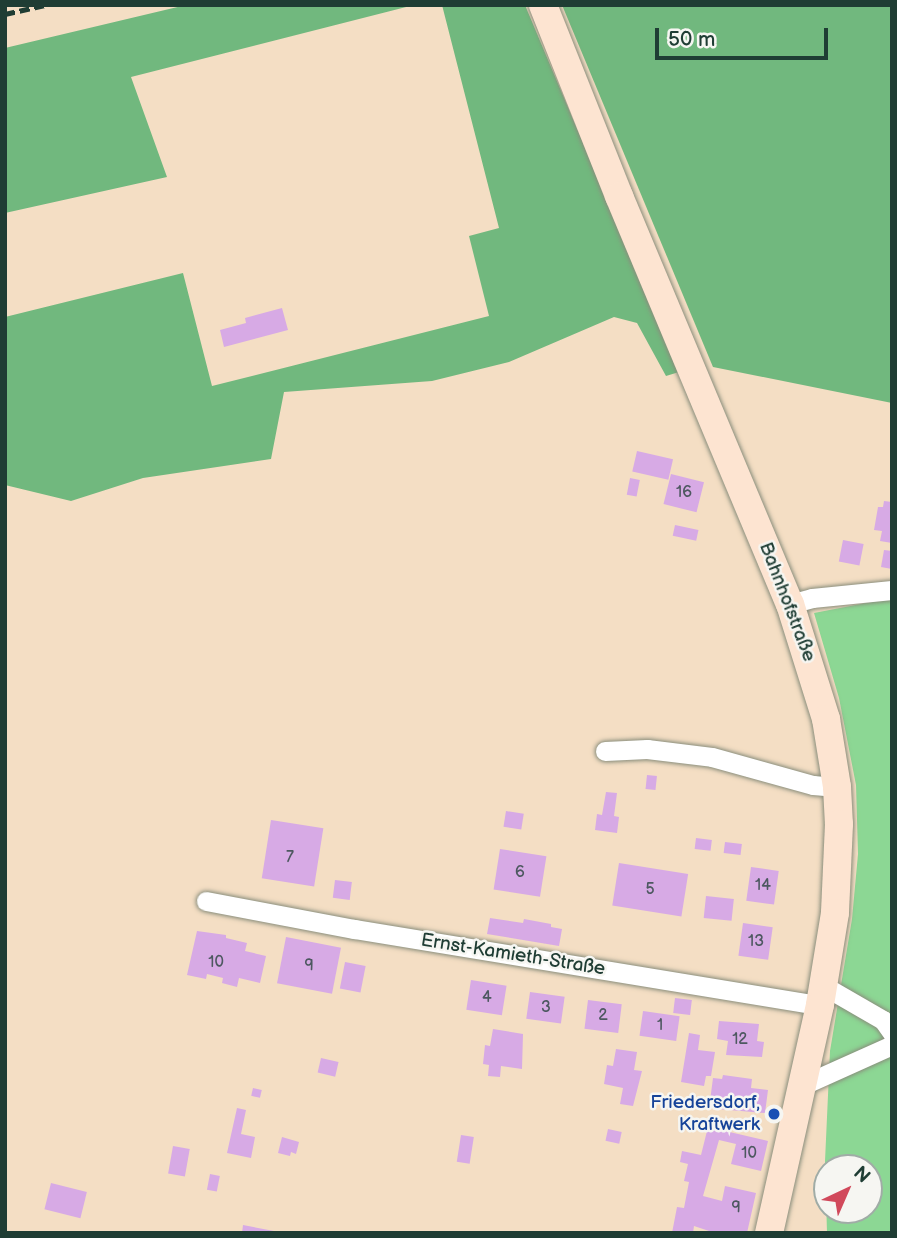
<!DOCTYPE html>
<meta charset="utf-8">
<style>
body{margin:0}
#map{position:relative;width:897px;height:1238px;overflow:hidden;background:#f4dec4;font-family:"Balsamiq Sans",sans-serif}
div>[style]{position:absolute}
.green>*{inset:0;background:#8cd794}
.forest>*{inset:0;background:#71b87e}
.building>*{inset:0;background:#d7aae5;transform-origin:0 0}
.roads{filter:drop-shadow(0 0 2px #8a8e7c) drop-shadow(0 0 2px #8a8e7c)}
.minor>*{height:19px;margin:-9.5px;padding:0 9.5px;transform-origin:9.5px;border-radius:9.5px;background:#fff}
.secondary>*{height:28px;margin:-14px;padding:0 14px;transform-origin:14px;border-radius:14px;background:#fde4d1}
.rail>*{height:5px;margin-top:-2.5px;transform-origin:0;background:repeating-linear-gradient(90deg,#1f3d34 0 10px,transparent 0 15px)}
.dots>*{width:19px;height:19px;translate:-50% -50%;box-sizing:border-box;border:4px solid #f6f6f2;border-radius:50%}
span{translate:-50% -50%;white-space:nowrap;text-align:center;line-height:1.15;-webkit-text-stroke:5px #f6f6f2;paint-order:stroke}
.number-label{font-size:16px;color:#4d5860}
.number-label span{-webkit-text-stroke-width:0}
.street-label{font-size:19px;color:#1f3d34}
.transit-label{font-size:19px;color:#164399}
.right{translate:-100% -50%;text-align:right}
.frame{position:absolute;inset:0;border:7px solid #1f3d34;pointer-events:none}
.north{position:absolute;left:813px;top:1154px;width:70px;height:70px;box-sizing:border-box;background:#f6f6f2;border:2px solid #a0aca6;border-radius:50%;rotate:44deg;font-size:19px;font-weight:700;line-height:28px;text-align:center;color:#1f3d34}
.north::after{content:'';display:block;margin:auto;width:24px;height:32px;background:#d1495b;clip-path:polygon(50% 0,100% 100%,50% 72%,0 100%)}
.scale{position:absolute;left:655px;top:28px;width:173px;height:32px;box-sizing:border-box;border:4px solid #1f3d34;border-top:0;padding-left:9px;font-size:21px;line-height:24px;white-space:nowrap;color:#1f3d34;-webkit-text-stroke:5px #f6f6f2;paint-order:stroke}
</style>
<div id="map">
<div class="green">
<div style="clip-path:polygon(evenodd,892px 598px,892px 1233px,827px 1233px,825px 1161px,830px 1051px,852px 919px,858px 854px,856px 785px,839px 698px,814px 613px,892px 598px,827px 1168px,869px 1168px,869px 1210px,827px 1210px,827px 1168px)"></div>
</div>
<div class="forest">
<div style="clip-path:polygon(186px 5px,414px 5px,131px 77px,167px 177px,5px 213px,5px 48px)"></div>
<div style="clip-path:polygon(442px 5px,525px 5px,679px 372px,666px 376px,637px 323px,614px 317px,509px 362px,432px 381px,284px 392px,271px 459px,143px 478px,71px 501px,5px 485px,5px 317px,183px 273px,212px 386px,489px 316px,469px 236px,499px 228px)"></div>
<div style="clip-path:polygon(562px 5px,892px 5px,892px 403px,713px 367px)"></div>
</div>
<div class="building">
<div style="clip-path:polygon(282px 308px,288px 330px,224px 347px,220px 330px,246px 323px,245px 318px)"></div>
<div style="left:637px;top:451px;width:37px;height:21px;rotate:13deg"></div>
<div style="left:671px;top:474px;width:34px;height:31px;rotate:14deg"></div>
<div style="left:630px;top:478px;width:10px;height:17px;rotate:11deg"></div>
<div style="clip-path:polygon(884px 501px,892px 502px,892px 543px,880px 541px,882px 531px,874px 530px,878px 507px,883px 507px)"></div>
<div style="left:675px;top:525px;width:24px;height:11px;rotate:12deg"></div>
<div style="left:843px;top:540px;width:21px;height:22px;rotate:11deg"></div>
<div style="clip-path:polygon(884px 550px,892px 551px,892px 569px,881px 567px)"></div>
<div style="left:647px;top:775px;width:10px;height:14px;rotate:6deg"></div>
<div style="clip-path:polygon(606px 792px,617px 793px,614px 816px,619px 817px,617px 833px,595px 830px,597px 814px,602px 815px)"></div>
<div style="left:506px;top:811px;width:18px;height:16px;rotate:9deg"></div>
<div style="left:271px;top:820px;width:53px;height:59px;rotate:9deg"></div>
<div style="left:696px;top:838px;width:16px;height:11px;rotate:7deg"></div>
<div style="left:725px;top:842px;width:17px;height:11px;rotate:7deg"></div>
<div style="left:500px;top:849px;width:47px;height:41px;rotate:9deg"></div>
<div style="left:619px;top:863px;width:70px;height:43px;rotate:9deg"></div>
<div style="left:751px;top:867px;width:28px;height:34px;rotate:8deg"></div>
<div style="left:335px;top:880px;width:17px;height:18px;rotate:7deg"></div>
<div style="left:706px;top:896px;width:28px;height:22px;rotate:6deg"></div>
<div style="clip-path:polygon(490px 918px,523px 923px,524px 919px,551px 924px,551px 927px,562px 929px,559px 946px,487px 934px)"></div>
<div style="left:743px;top:923px;width:30px;height:33px;rotate:8deg"></div>
<div style="clip-path:polygon(197px 931px,226px 935px,226px 938px,247px 943px,245px 951px,266px 956px,260px 983px,239px 978px,237px 987px,222px 983px,223px 978px,207px 974px,206px 979px,187px 975px)"></div>
<div style="left:286px;top:937px;width:56px;height:47px;rotate:11deg"></div>
<div style="left:345px;top:962px;width:21px;height:27px;rotate:11deg"></div>
<div style="left:471px;top:980px;width:36px;height:30px;rotate:9deg"></div>
<div style="left:530px;top:992px;width:35px;height:27px;rotate:8deg"></div>
<div style="left:675px;top:998px;width:17px;height:15px;rotate:7deg"></div>
<div style="left:588px;top:1000px;width:34px;height:29px;rotate:7deg"></div>
<div style="left:643px;top:1011px;width:37px;height:25px;rotate:8deg"></div>
<div style="clip-path:polygon(719px 1021px,759px 1024px,757px 1041px,764px 1042px,762px 1057px,726px 1055px,728px 1041px,717px 1039px)"></div>
<div style="clip-path:polygon(493px 1029px,523px 1034px,522px 1069px,501px 1066px,500px 1077px,488px 1076px,489px 1065px,483px 1064px,485px 1045px,490px 1046px)"></div>
<div style="clip-path:polygon(689px 1033px,700px 1035px,698px 1050px,715px 1052px,711px 1076px,706px 1076px,704px 1086px,681px 1082px)"></div>
<div style="clip-path:polygon(616px 1049px,637px 1052px,634px 1070px,642px 1071px,633px 1106px,620px 1104px,623px 1088px,604px 1084px,607px 1065px,613px 1066px)"></div>
<div style="left:321px;top:1058px;width:18px;height:15px;rotate:13deg"></div>
<div style="clip-path:polygon(723px 1075px,752px 1079px,751px 1088px,768px 1090px,765px 1113px,718px 1109px,719px 1102px,710px 1101px,713px 1078px,722px 1079px)"></div>
<div style="left:253px;top:1088px;width:9px;height:8px;rotate:13deg"></div>
<div style="clip-path:polygon(237px 1108px,246px 1110px,241px 1134px,255px 1137px,251px 1158px,227px 1153px)"></div>
<div style="clip-path:polygon(708px 1127px,768px 1141px,761px 1171px,731px 1164px,736px 1144px,719px 1140px,703px 1196px,722px 1201px,725px 1186px,756px 1193px,747px 1233px,715px 1233px,694px 1226px,693px 1233px,672px 1233px,677px 1207px,684px 1208px,689px 1182px,684px 1181px,688px 1164px,680px 1162px,682px 1151px,701px 1155px)"></div>
<div style="left:608px;top:1129px;width:14px;height:12px;rotate:12deg"></div>
<div style="left:461px;top:1135px;width:13px;height:27px;rotate:9deg"></div>
<div style="clip-path:polygon(282px 1137px,299px 1142px,296px 1154px,291px 1152px,290px 1156px,278px 1153px)"></div>
<div style="left:173px;top:1146px;width:17px;height:28px;rotate:10deg"></div>
<div style="left:210px;top:1174px;width:10px;height:16px;rotate:11deg"></div>
<div style="left:51px;top:1183px;width:37px;height:27px;rotate:14deg"></div>
<div style="clip-path:polygon(243px 1225px,274px 1231px,274px 1233px,242px 1233px)"></div>
</div>
<div class="roads">
<div class="minor">
<div style="left:790px;top:604px;width:23px;rotate:-15deg"></div>
<div style="left:812px;top:598px;width:80px;rotate:-5.7deg"></div>
<div style="left:605px;top:751px;width:42px;rotate:-2.7deg"></div>
<div style="left:647px;top:749px;width:65px;rotate:7deg"></div>
<div style="left:712px;top:757px;width:105px;rotate:15.5deg"></div>
<div style="left:813px;top:785px;width:24px;rotate:5deg"></div>
<div style="left:206px;top:901px;width:151px;rotate:10.7deg"></div>
<div style="left:354px;top:929px;width:472px;rotate:9.3deg"></div>
<div style="left:824px;top:986px;width:68px;rotate:30deg"></div>
<div style="left:883px;top:1020px;width:16px;rotate:55deg"></div>
<div style="left:803px;top:1085px;width:98px;rotate:-24.2deg"></div>
</div>
<div class="secondary">
<div style="left:543px;top:5px;width:206px;rotate:68.3deg"></div>
<div style="left:619px;top:196px;width:442px;rotate:67.3deg"></div>
<div style="left:790px;top:604px;width:121px;rotate:72.6deg"></div>
<div style="left:826px;top:719px;width:69px;rotate:80.8deg"></div>
<div style="left:837px;top:787px;width:37px;rotate:87deg"></div>
<div style="left:839px;top:824px;width:89px;rotate:92.6deg"></div>
<div style="left:835px;top:913px;width:93px;rotate:99.3deg"></div>
<div style="left:820px;top:1005px;width:234px;rotate:102.6deg"></div>
</div>
</div>
<div class="rail">
<div style="left:5px;top:14px;width:41px;rotate:-12.7deg"></div>
</div>
<div class="dots">
<div style="left:774px;top:1114px;background:#1a4fb4"></div>
</div>
<div class="number-label">
<span style="left:684px;top:493px">16</span>
<span style="left:290px;top:858px">7</span>
<span style="left:520px;top:873px">6</span>
<span style="left:763px;top:886px">14</span>
<span style="left:650px;top:890px">5</span>
<span style="left:756px;top:942px">13</span>
<span style="left:216px;top:963px">10</span>
<span style="left:309px;top:966px">9</span>
<span style="left:487px;top:998px">4</span>
<span style="left:546px;top:1008px">3</span>
<span style="left:603px;top:1016px">2</span>
<span style="left:660px;top:1026px">1</span>
<span style="left:740px;top:1040px">12</span>
<span style="left:749px;top:1154px">10</span>
<span style="left:736px;top:1208px">9</span>
</div>
<div class="street-label">
<span style="left:787px;top:602px;rotate:69deg">Bahnhofstraße</span>
<span style="left:513px;top:955px;rotate:9deg">Ernst-Kamieth-Straße</span>
</div>
<div class="transit-label">
<span class="right" style="left:760px;top:1114px">Friedersdorf,<br>Kraftwerk</span>
</div>
<div class="frame"></div>
<div class="north">N</div>
<div class="scale">50 m</div>
</div>
